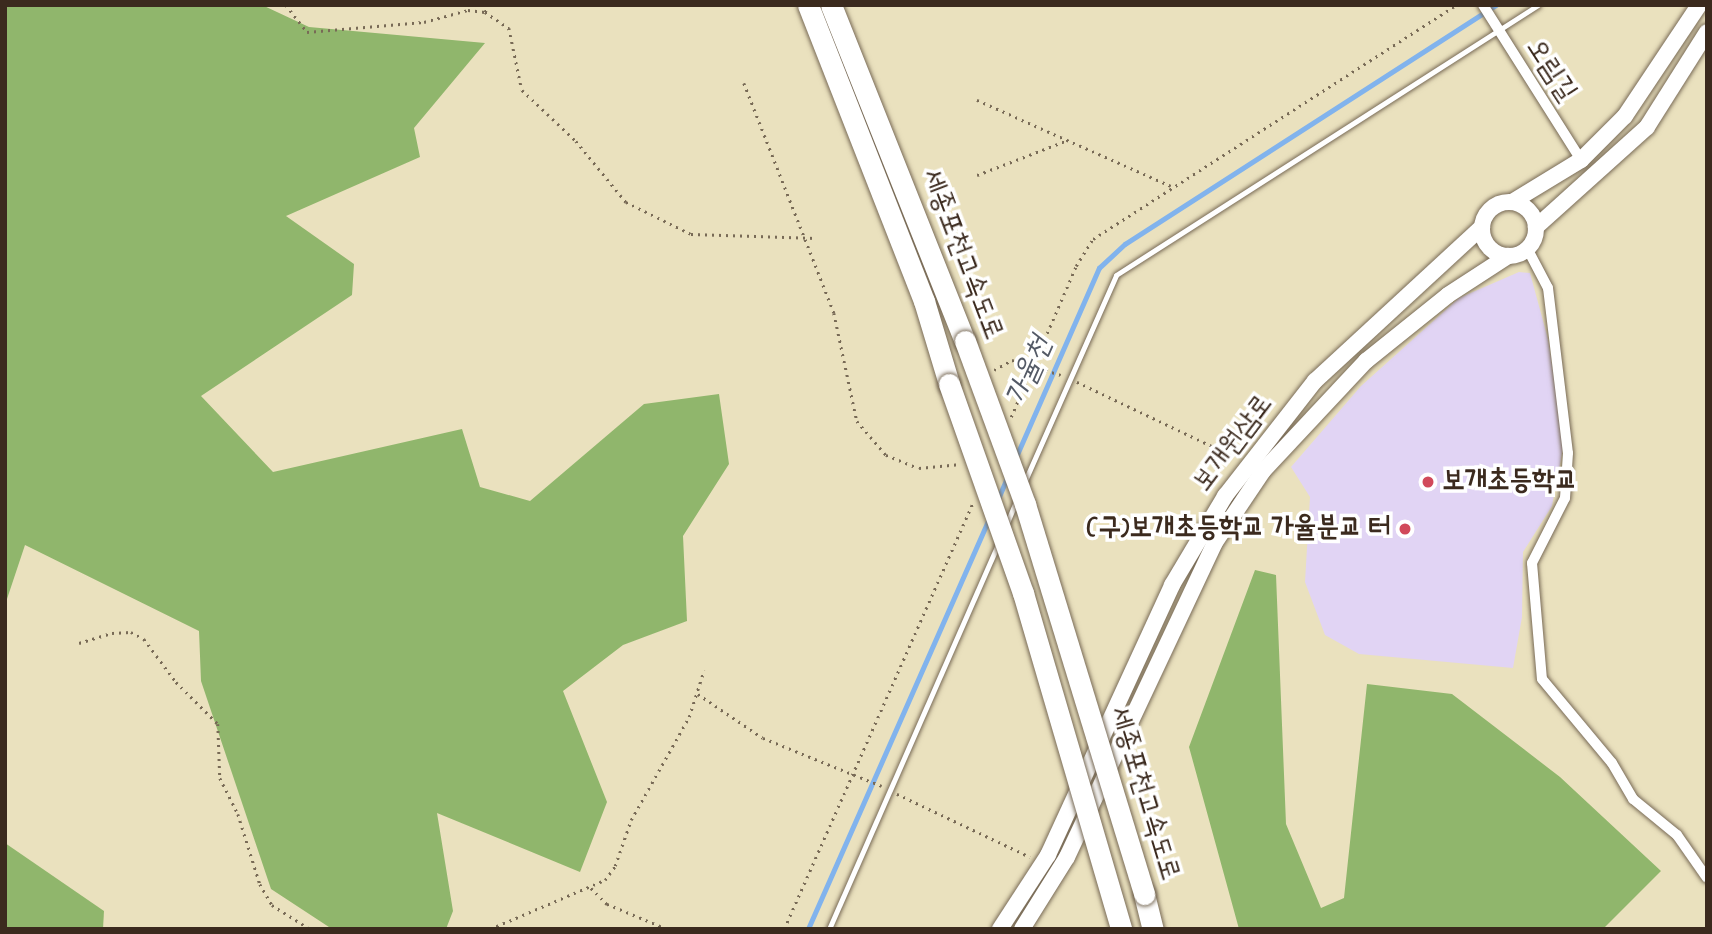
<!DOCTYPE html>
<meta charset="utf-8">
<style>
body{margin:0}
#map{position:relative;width:1712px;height:934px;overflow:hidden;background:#eae1be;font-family:"Indie Flower","Poor Story",sans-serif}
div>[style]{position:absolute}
.built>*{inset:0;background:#e1d4f4}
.forest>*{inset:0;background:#90b66c}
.stream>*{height:4.5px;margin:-2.25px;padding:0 2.25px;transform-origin:2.25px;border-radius:2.25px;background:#81b3ed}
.path>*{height:2.5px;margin-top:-1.25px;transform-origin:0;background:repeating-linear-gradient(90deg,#786a56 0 2px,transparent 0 7px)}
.roads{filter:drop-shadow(0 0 2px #786a56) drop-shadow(0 0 2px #786a56)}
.lane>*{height:5px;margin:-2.5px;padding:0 2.5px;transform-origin:2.5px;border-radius:2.5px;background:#fff}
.street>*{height:10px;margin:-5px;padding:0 5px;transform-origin:5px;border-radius:5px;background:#fff}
.secondary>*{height:16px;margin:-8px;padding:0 8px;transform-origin:8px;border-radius:8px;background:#fff}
.secondary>.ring{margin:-8px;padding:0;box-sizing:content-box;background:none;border:16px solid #fff;border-radius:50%}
.highway>*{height:21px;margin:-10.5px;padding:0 10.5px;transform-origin:10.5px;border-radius:10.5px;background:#fff}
.bridges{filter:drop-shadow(0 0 2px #786a56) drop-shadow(0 0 2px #786a56)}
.highway-bridge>*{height:21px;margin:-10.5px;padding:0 10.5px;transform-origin:10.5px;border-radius:10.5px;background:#fff}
.dots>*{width:19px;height:19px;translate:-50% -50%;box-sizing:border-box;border:4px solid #fff;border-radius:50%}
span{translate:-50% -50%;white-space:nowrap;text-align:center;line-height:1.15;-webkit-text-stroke:7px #fff;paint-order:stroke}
.street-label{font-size:28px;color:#3b2a1e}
.poi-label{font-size:28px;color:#3b2a1e;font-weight:700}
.left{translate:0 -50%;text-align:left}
.right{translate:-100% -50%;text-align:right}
.water-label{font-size:30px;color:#545a66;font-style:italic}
.frame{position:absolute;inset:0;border:7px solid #3b2a1e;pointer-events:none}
</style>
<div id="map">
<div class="built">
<div style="clip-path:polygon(1519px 272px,1530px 273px,1548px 339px,1564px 443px,1552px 506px,1523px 552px,1522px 617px,1513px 668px,1359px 654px,1325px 635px,1305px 582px,1310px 497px,1291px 467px,1361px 386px,1459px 298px)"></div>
</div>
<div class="forest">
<div style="clip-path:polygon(5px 5px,262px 5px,309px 27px,485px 43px,414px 128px,420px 157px,286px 216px,354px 264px,352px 295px,201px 396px,273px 472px,462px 429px,480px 487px,530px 501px,644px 404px,719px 394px,729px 464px,683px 536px,687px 621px,623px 645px,563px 691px,607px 802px,580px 872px,437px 813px,453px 911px,446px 929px,332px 929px,271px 889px,201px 681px,199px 631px,25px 545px,5px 605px)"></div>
<div style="clip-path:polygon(1255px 570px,1276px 575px,1286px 824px,1321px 908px,1344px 898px,1367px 684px,1452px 694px,1560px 777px,1661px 871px,1603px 929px,1239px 929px,1189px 747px)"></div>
<div style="clip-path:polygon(5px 843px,104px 911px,103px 929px,5px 929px)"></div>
</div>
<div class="stream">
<div style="left:1016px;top:457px;width:206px;rotate:-66.3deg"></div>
<div style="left:1099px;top:268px;width:35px;rotate:-43deg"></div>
<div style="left:1125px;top:244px;width:441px;rotate:-32.8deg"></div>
<div style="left:998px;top:499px;width:23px;rotate:-67deg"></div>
<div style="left:808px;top:929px;width:447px;rotate:-66.2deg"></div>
</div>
<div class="path">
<div style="left:286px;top:5px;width:34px;rotate:52deg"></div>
<div style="left:307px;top:32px;width:117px;rotate:-4.9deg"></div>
<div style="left:424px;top:22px;width:46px;rotate:-15.3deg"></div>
<div style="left:468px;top:10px;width:17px;rotate:7deg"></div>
<div style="left:485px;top:12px;width:29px;rotate:34deg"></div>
<div style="left:509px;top:28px;width:63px;rotate:78.2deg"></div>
<div style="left:522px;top:90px;width:74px;rotate:43.4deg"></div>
<div style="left:576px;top:141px;width:79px;rotate:50.7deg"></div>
<div style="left:626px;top:202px;width:72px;rotate:26.2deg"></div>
<div style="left:691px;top:234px;width:125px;rotate:1.8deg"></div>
<div style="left:485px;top:12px;width:8px;rotate:-67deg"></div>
<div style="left:744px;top:83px;width:247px;rotate:68.6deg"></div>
<div style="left:834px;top:313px;width:110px;rotate:78deg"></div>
<div style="left:857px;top:421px;width:45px;rotate:49.5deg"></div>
<div style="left:886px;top:455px;width:35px;rotate:22deg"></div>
<div style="left:919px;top:468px;width:42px;rotate:-5.4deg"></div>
<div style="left:977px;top:100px;width:212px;rotate:23.9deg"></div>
<div style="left:977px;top:175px;width:97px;rotate:-21deg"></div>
<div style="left:994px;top:370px;width:21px;rotate:-29deg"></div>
<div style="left:1012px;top:360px;width:51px;rotate:17deg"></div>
<div style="left:1077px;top:382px;width:175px;rotate:25.4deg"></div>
<div style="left:1011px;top:417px;width:164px;rotate:-66.7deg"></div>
<div style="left:1076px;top:266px;width:32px;rotate:-58deg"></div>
<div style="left:1093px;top:239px;width:432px;rotate:-32.8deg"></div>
<div style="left:79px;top:643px;width:34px;rotate:-17deg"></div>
<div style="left:112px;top:633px;width:19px;rotate:-3deg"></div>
<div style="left:131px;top:632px;width:15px;rotate:28deg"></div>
<div style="left:144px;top:639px;width:54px;rotate:53.3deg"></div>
<div style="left:176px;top:682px;width:59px;rotate:45deg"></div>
<div style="left:218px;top:724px;width:54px;rotate:87.9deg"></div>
<div style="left:220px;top:778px;width:40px;rotate:63.4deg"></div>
<div style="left:238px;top:814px;width:73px;rotate:72.6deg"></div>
<div style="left:260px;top:884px;width:24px;rotate:60deg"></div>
<div style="left:272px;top:905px;width:45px;rotate:32.3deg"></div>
<div style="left:698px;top:694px;width:78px;rotate:34.1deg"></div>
<div style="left:763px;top:738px;width:128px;rotate:22deg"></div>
<div style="left:897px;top:794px;width:147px;rotate:25.3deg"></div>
<div style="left:591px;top:888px;width:23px;rotate:45deg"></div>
<div style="left:607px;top:904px;width:65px;rotate:22.6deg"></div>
<div style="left:490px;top:929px;width:125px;rotate:-23.1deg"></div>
<div style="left:605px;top:880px;width:17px;rotate:-54deg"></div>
<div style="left:615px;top:866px;width:49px;rotate:-70.8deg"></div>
<div style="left:631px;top:820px;width:118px;rotate:-60.6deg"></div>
<div style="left:689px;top:717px;width:49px;rotate:-72.3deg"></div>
<div style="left:784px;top:929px;width:466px;rotate:-66.1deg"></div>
</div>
<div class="roads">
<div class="lane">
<div style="left:1024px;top:483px;width:227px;rotate:-66.1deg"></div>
<div style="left:1116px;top:275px;width:501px;rotate:-32.61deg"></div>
<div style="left:1006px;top:525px;width:28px;rotate:-67deg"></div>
<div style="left:829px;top:929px;width:420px;rotate:-66.3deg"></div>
</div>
<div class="street">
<div style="left:1483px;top:5px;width:183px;rotate:57.7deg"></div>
<div style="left:1527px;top:248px;width:45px;rotate:62.3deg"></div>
<div style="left:1548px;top:288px;width:166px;rotate:83.1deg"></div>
<div style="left:1568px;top:453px;width:45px;rotate:93.8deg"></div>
<div style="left:1565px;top:498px;width:73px;rotate:116.9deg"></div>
<div style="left:1532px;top:563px;width:116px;rotate:85.1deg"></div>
<div style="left:1542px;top:679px;width:109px;rotate:50.2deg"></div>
<div style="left:1612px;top:763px;width:42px;rotate:59.7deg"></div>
<div style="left:1633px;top:799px;width:57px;rotate:39.3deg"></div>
<div style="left:1677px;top:835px;width:52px;rotate:55.1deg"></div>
</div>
<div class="secondary">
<div style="left:1512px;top:202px;width:81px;rotate:-31.3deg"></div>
<div style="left:1581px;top:160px;width:62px;rotate:-45deg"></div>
<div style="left:1625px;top:116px;width:133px;rotate:-56.3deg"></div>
<div class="ring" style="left:1482px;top:202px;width:38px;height:38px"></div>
<div style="left:1536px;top:227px;width:149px;rotate:-42deg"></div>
<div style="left:1647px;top:127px;width:112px;rotate:-57.7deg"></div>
<div style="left:1000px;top:929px;width:88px;rotate:-57deg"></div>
<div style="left:1048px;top:855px;width:297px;rotate:-65.3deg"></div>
<div style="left:1172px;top:585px;width:104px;rotate:-59.2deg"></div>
<div style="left:1225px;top:496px;width:146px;rotate:-52deg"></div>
<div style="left:1315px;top:381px;width:227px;rotate:-42.7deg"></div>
<div style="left:1022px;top:929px;width:85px;rotate:-58deg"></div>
<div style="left:1067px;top:857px;width:346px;rotate:-64.8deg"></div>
<div style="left:1214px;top:544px;width:88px;rotate:-56.1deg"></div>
<div style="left:1263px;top:471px;width:151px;rotate:-46.9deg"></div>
<div style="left:1366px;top:361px;width:105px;rotate:-38.8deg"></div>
<div style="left:1448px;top:295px;width:72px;rotate:-33deg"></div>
</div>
<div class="highway">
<div style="left:808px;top:5px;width:318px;rotate:68.6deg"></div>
<div style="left:924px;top:301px;width:87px;rotate:73.2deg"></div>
<div style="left:831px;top:5px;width:362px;rotate:68.3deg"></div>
<div style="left:1144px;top:894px;width:36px;rotate:76deg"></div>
</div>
</div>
<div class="bridges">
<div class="highway-bridge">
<div style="left:965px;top:341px;width:174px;rotate:69.8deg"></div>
<div style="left:1025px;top:504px;width:408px;rotate:73deg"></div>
<div style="left:949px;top:384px;width:222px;rotate:70.5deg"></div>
<div style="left:1023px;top:593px;width:350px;rotate:73.7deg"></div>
</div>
</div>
<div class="dots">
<div style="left:1428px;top:482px;background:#d1495b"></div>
<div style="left:1405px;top:529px;background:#d1495b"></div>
</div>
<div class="street-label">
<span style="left:1550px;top:71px;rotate:57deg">오림길</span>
<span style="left:961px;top:255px;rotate:69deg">세종포천고속도로</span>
<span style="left:1234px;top:444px;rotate:-53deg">보개원삼로</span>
<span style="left:1143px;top:794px;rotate:73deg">세종포천고속도로</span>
</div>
<div class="poi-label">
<span class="left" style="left:1442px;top:482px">보개초등학교</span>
<span class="right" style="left:1391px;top:529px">(구)보개초등학교 가율분교 터</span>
</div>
<div class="water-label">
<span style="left:1030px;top:372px;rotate:-66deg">가율천</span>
</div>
<div class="frame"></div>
</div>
